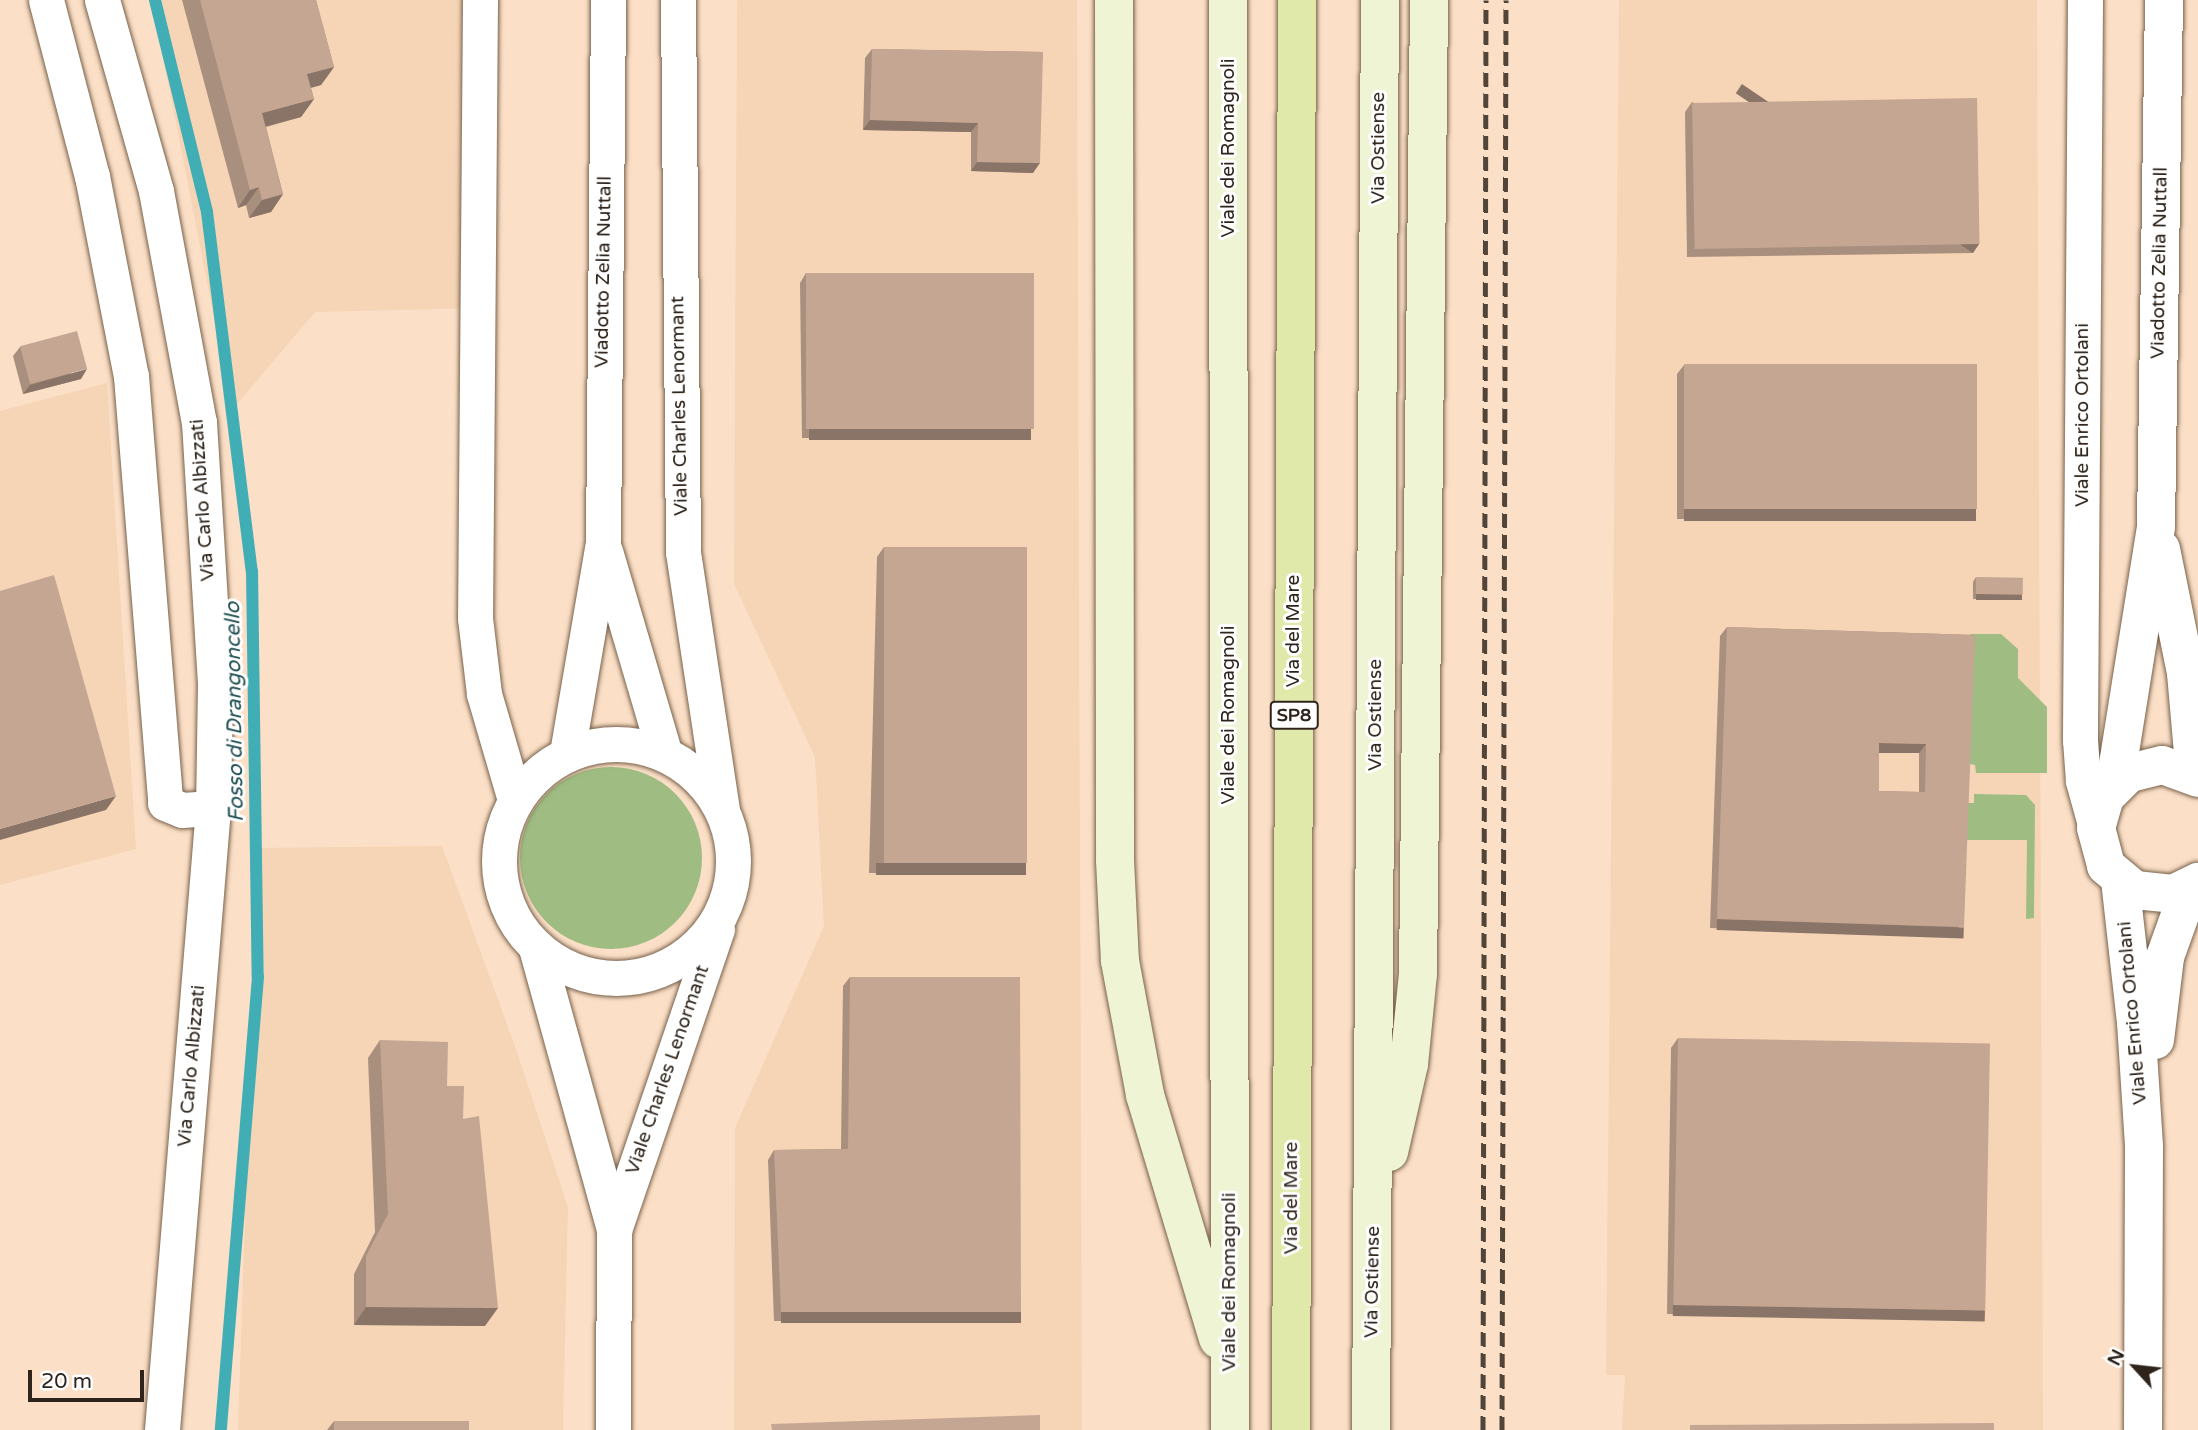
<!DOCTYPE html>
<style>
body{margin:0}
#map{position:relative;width:2198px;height:1430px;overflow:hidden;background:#fbdfc6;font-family:"Varela Round",sans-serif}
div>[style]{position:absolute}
.built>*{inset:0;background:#f6d5b6}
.green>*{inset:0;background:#9fbd82}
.round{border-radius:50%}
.stream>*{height:12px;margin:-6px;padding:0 6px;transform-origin:6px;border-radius:6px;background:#41adb5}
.roads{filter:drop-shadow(0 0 2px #78614b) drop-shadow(0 0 2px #78614b)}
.minor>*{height:35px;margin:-17.5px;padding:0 17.5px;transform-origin:17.5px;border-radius:17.5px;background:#fff}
.minor>.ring{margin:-17.5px;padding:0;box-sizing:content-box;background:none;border:35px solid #fff;border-radius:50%}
.tertiary>*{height:38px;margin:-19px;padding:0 19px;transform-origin:19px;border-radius:19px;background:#fff}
.secondary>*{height:38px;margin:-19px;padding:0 19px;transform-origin:19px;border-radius:19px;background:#eff4d5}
.primary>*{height:38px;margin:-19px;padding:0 19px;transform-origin:19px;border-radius:19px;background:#e0e9aa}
.rail>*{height:5px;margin-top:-2.5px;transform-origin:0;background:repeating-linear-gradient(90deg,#514438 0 14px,transparent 0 21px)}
.wall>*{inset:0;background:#a98f7e}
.shaded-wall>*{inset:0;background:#8a7467;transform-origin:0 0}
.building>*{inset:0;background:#c5a693;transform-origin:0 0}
span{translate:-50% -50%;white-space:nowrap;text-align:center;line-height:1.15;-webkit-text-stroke:6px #fff;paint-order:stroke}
.shield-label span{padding:2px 5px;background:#fff;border:2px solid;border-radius:5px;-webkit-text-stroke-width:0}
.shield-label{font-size:18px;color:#2e241b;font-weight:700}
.street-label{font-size:19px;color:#2e241b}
.water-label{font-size:21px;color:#225155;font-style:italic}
.north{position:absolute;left:2100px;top:1332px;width:70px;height:70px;-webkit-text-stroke:5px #fff;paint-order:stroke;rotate:297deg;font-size:19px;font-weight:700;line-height:28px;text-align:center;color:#2e241b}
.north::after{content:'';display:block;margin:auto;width:24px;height:32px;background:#2e241b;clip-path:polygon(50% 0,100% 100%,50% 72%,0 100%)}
.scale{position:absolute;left:28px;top:1370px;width:116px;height:32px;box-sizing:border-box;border:4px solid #2e241b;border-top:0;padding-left:9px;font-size:21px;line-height:24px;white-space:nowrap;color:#2e241b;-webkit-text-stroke:5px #fff;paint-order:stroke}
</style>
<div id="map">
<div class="built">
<div style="clip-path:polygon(152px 0,480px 0,478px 308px,315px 312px,232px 410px)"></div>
<div style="clip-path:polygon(737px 0,1077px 0,1082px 1430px,734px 1430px,735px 1128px,824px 926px,815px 757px,734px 584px)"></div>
<div style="clip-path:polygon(1619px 0,2037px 0,2043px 1430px,1622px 1430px,1625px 1375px,1606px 1375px)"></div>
<div style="clip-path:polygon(107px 383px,136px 849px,0 885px,0 411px)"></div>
<div style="clip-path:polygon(442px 846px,516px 1049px,568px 1207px,563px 1430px,238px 1430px,257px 848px)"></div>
</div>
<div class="green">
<div style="clip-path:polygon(1970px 634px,2001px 634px,2018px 649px,2018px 678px,2047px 707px,2047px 773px,1976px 773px,1975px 765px,1970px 764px)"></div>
<div class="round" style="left:520px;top:767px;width:182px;height:182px"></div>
<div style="clip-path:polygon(1974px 794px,2026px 795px,2035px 805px,2034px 918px,2026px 919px,2027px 840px,1966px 840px,1966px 803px,1974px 803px)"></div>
</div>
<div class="stream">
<div style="left:155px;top:0;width:218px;rotate:76.2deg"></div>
<div style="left:207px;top:212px;width:362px;rotate:82.9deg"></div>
<div style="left:252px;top:571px;width:406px;rotate:89.2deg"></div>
<div style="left:258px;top:977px;width:455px;rotate:94.7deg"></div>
</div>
<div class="roads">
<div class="minor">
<div style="left:46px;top:0;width:182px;rotate:75.4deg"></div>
<div style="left:92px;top:176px;width:204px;rotate:79deg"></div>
<div style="left:131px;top:376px;width:428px;rotate:85.4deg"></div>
<div style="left:165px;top:803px;width:18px;rotate:22deg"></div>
<div style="left:182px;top:810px;width:31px;rotate:-4deg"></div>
<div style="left:102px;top:0;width:198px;rotate:74.2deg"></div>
<div style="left:156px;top:191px;width:235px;rotate:79.5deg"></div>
<div style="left:199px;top:422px;width:261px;rotate:86.5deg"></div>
<div style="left:215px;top:683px;width:125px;rotate:90.9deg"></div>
<div style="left:213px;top:808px;width:624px;rotate:94.69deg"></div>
<div style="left:480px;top:0;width:618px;rotate:90.46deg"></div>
<div style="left:475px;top:618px;width:77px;rotate:83.2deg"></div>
<div style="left:484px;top:694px;width:110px;rotate:73.7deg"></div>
<div style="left:678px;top:0;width:552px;rotate:89.48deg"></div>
<div style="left:683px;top:552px;width:260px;rotate:81.4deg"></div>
<div style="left:2085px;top:0;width:740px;rotate:90.39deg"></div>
<div style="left:2080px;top:740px;width:41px;rotate:85.8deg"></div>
<div style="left:2083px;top:781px;width:49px;rotate:74.5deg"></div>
<div style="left:605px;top:551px;width:209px;rotate:73.6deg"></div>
<div class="ring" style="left:499px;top:744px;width:199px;height:199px"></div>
<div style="left:567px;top:753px;width:213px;rotate:-80.3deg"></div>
<div style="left:603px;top:543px;width:543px;rotate:-89.47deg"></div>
<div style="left:536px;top:948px;width:293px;rotate:74.5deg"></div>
<div style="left:614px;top:1230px;width:200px;rotate:90.3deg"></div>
<div style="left:614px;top:1230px;width:318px;rotate:-71.1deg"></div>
</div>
<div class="tertiary">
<div style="left:2161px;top:549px;width:126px;rotate:78.6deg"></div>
<div style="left:2186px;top:673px;width:102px;rotate:85deg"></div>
<div style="left:2198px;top:778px;width:38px;rotate:-160deg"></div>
<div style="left:2162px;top:765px;width:34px;rotate:166deg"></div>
<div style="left:2129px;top:773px;width:34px;rotate:135deg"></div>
<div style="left:2105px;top:797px;width:32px;rotate:106deg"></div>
<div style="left:2096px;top:828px;width:39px;rotate:75deg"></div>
<div style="left:2106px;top:866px;width:38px;rotate:40deg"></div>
<div style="left:2135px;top:890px;width:38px;rotate:6deg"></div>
<div style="left:2173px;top:894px;width:28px;rotate:-26deg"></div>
<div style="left:2115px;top:783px;width:260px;rotate:-80.9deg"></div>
<div style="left:2156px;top:526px;width:526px;rotate:-89.13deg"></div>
<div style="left:2120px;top:880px;width:143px;rotate:83.6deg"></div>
<div style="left:2136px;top:1022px;width:125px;rotate:86.3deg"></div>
<div style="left:2144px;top:1147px;width:283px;rotate:90.2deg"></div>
<div style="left:2155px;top:1040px;width:84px;rotate:-83.1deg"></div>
<div style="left:2165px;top:957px;width:74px;rotate:-70.3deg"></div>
</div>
<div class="secondary">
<div style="left:1114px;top:0;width:860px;rotate:89.93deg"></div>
<div style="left:1115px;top:860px;width:101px;rotate:87.2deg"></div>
<div style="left:1120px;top:961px;width:136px;rotate:79.4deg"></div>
<div style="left:1145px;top:1095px;width:255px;rotate:73.3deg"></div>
<div style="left:1228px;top:0;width:1430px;rotate:89.92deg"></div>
<div style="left:1389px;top:1152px;width:90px;rotate:-77.2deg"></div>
<div style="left:1409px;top:1064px;width:90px;rotate:-84.3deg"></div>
<div style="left:1418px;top:974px;width:974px;rotate:-89.35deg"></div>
<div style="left:1371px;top:1430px;width:1430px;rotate:-89.64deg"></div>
</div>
<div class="primary">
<div style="left:1291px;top:1430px;width:1430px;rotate:-89.76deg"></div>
</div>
</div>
<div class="rail">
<div style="left:1483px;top:1430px;width:1430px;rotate:-89.88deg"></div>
<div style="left:1502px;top:1430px;width:1430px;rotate:-89.84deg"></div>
</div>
<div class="wall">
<div style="clip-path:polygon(182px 0,316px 0,334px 67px,321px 85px,311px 88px,314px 99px,301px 117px,266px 127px,283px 194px,271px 212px,249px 218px,246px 205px,238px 208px)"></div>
<div style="clip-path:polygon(872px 49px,1043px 52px,1033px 173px,971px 171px,971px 132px,863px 130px,865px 58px)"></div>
<div style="clip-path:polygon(1692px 102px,1979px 244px,1973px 253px,1687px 257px,1685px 112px)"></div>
<div style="clip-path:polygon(806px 273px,1031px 430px,1024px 439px,802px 438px,800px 283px)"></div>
<div style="clip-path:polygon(20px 347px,81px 379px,23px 394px,13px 356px)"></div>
<div style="clip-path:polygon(1684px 365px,1976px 509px,1970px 518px,1677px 519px,1677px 374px)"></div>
<div style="clip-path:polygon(884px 547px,1020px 874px,869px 873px,877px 557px)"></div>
<div style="clip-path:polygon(1976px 577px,2019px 599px,1973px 599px,1973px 582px)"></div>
<div style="clip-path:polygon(evenodd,1727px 627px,1975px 635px,1958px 936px,1710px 928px,1720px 636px,1727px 627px,1879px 753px,1919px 753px,1919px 792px,1879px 791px,1879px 753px)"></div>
<div style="clip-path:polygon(850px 977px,1021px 1312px,1014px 1321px,774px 1321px,768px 1160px,774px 1150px,841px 1149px,843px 986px)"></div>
<div style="clip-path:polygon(1678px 1038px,1985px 1309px,1979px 1319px,1667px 1314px,1671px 1048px)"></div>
<div style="clip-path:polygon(380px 1040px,447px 1086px,463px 1119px,485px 1326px,354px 1325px,354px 1274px,375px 1232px,368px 1058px)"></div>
<div style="clip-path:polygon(334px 1421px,469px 1430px,327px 1430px)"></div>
</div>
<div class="shaded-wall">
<div style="clip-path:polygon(334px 67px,321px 85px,294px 92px,307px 74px)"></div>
<div style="clip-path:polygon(314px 99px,301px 117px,249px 131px,262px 113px)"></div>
<div style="clip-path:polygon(870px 120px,978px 123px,971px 132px,863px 130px)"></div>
<div style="clip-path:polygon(977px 162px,1040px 163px,1033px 173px,971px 171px)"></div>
<div style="clip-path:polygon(259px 187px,246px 205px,238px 208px,250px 190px)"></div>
<div style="clip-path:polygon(283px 194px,271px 212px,249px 218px,262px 200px)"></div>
<div style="left:1979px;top:244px;width:11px;height:286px;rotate:124deg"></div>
<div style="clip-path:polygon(87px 369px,81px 379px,23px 394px,30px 385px)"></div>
<div style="left:809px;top:429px;width:222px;height:11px"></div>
<div style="left:1684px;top:509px;width:292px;height:12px"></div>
<div style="left:1976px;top:594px;width:46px;height:6px"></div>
<div style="clip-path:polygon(1879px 743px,1926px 744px,1919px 753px,1872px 753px)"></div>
<div style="clip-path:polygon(116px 796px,106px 810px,0 840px,0 829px)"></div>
<div style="left:876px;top:863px;width:150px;height:12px"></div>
<div style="left:1717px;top:919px;width:247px;height:11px;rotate:2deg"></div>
<div style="left:1673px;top:1305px;width:312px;height:11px;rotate:1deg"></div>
<div style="clip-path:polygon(366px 1307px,498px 1308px,485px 1326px,354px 1325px)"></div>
<div style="left:781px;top:1312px;width:240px;height:11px"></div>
</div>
<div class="building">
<div style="clip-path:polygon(200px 0,316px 0,334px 67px,307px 74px,314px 99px,262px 113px,283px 194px,262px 200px,259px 187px,250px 190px)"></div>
<div style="clip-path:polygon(872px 49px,1043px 52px,1040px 163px,977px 162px,978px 123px,870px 120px)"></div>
<div style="left:1977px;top:98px;width:146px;height:285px;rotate:89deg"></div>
<div style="left:806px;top:273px;width:228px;height:156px"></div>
<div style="left:77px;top:331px;width:39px;height:59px;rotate:75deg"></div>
<div style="left:1977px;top:364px;width:145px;height:293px;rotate:90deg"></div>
<div style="left:884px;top:547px;width:143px;height:316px"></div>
<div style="clip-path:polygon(54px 575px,116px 796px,0 829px,0 591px)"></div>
<div style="left:1976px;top:577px;width:47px;height:17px;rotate:1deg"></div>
<div style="clip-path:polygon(evenodd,1727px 627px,1975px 635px,1964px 927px,1717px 919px,1727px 627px,1879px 743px,1926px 744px,1925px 792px,1879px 791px,1879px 743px)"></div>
<div style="clip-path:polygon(850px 977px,1020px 977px,1021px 1312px,781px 1312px,774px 1150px,848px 1149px)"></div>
<div style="left:1678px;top:1038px;width:312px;height:267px;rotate:1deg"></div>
<div style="clip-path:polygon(380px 1040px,448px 1042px,447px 1086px,464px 1086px,463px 1119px,479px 1116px,498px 1308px,366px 1307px,366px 1256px,388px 1214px)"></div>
<div style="clip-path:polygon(1040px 1415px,1040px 1430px,772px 1430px,771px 1424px)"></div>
<div style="left:334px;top:1421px;width:135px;height:9px"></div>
<div style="clip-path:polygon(1994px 1423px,1994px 1430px,1690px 1430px,1690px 1425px)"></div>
</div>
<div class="shield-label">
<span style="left:1294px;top:715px">SP8</span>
</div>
<div class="street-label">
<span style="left:1229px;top:148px;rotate:-90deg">Viale dei Romagnoli</span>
<span style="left:1379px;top:148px;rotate:-90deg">Via Ostiense</span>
<span style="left:2160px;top:263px;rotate:-89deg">Viadotto Zelia Nuttall</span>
<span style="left:604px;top:272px;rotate:-89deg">Viadotto Zelia Nuttall</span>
<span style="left:680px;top:406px;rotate:-91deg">Viale Charles Lenormant</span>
<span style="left:2083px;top:415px;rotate:-90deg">Viale Enrico Ortolani</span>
<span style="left:203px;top:500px;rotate:-94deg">Via Carlo Albizzati</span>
<span style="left:1294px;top:631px;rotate:-90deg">Via del Mare</span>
<span style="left:1229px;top:715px;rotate:-90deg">Viale dei Romagnoli</span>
<span style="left:1376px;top:715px;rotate:-90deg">Via Ostiense</span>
<span style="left:2133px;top:1013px;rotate:-95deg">Viale Enrico Ortolani</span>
<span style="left:192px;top:1066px;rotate:-85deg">Via Carlo Albizzati</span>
<span style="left:668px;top:1070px;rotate:-71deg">Viale Charles Lenormant</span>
<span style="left:1292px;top:1198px;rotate:-90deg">Via del Mare</span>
<span style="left:1230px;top:1282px;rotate:-90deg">Viale dei Romagnoli</span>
<span style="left:1373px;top:1282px;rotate:-89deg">Via Ostiense</span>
</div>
<div class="water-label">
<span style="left:235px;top:712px;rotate:-91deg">Fosso di Drangoncello</span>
</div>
<div class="north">N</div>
<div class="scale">20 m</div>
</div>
